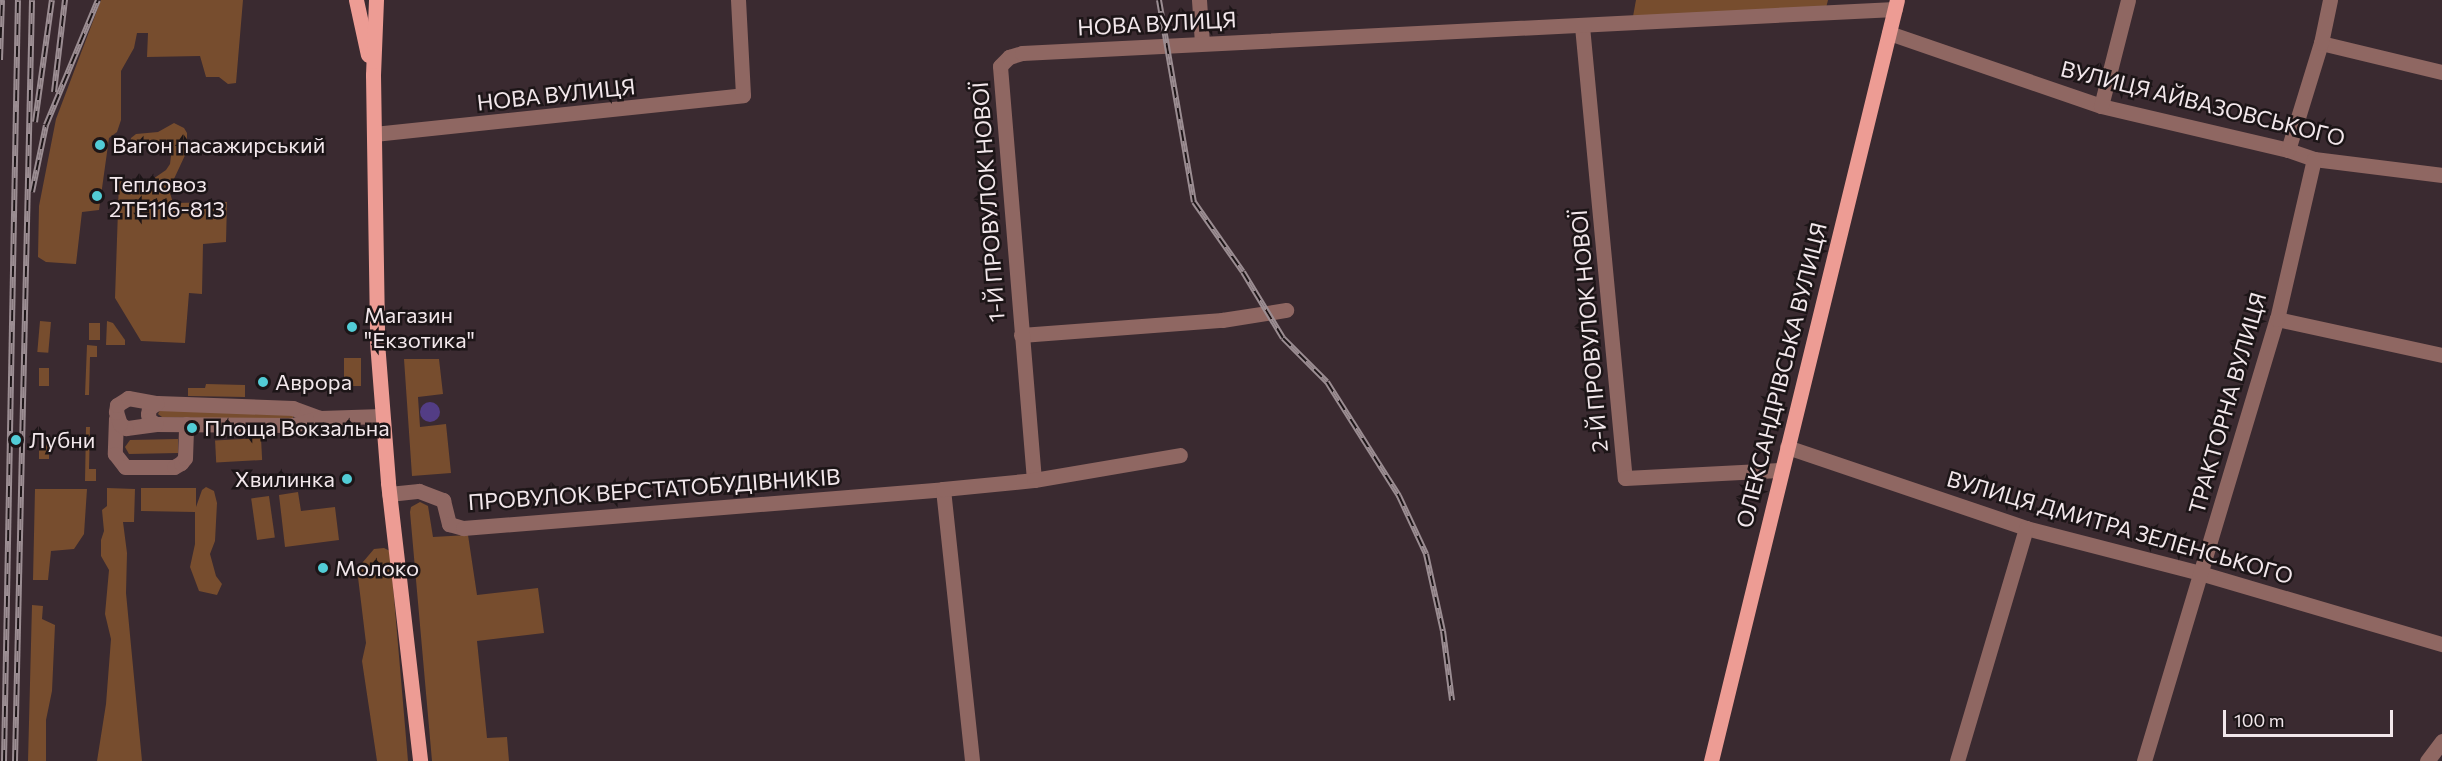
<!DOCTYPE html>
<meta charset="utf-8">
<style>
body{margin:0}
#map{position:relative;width:2442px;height:761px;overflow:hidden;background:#3a2a30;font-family:Commissioner,sans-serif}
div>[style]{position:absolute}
.green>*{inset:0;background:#774d2e;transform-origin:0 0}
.water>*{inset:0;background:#533d85}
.round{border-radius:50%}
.minor>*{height:15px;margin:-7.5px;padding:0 7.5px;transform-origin:7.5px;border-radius:7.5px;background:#8f6762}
.major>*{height:15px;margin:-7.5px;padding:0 7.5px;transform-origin:7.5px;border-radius:7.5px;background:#ed9c94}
.rail>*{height:6px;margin-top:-3px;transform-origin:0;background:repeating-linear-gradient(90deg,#1c1517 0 11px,#9b8d92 0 22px);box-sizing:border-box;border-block:2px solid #9b8d92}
.dots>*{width:16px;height:16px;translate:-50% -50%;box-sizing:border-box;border:3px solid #1c1517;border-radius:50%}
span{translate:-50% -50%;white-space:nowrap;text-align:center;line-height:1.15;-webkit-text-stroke:5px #1c1517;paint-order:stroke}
.street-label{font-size:22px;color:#f2e7eb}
.poi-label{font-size:22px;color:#f2e7eb}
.left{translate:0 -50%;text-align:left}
.right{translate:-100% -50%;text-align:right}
.scale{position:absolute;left:2223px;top:710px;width:170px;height:27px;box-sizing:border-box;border:3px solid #f2e7eb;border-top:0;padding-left:8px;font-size:18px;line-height:21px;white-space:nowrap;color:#f2e7eb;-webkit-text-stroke:4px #1c1517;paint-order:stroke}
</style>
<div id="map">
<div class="green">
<div style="clip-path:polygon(101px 0,243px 0,236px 83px,228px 84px,219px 77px,206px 77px,200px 56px,147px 57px,148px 33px,137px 33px,134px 48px,121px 71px,121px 120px,117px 132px,109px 138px,99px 210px,82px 212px,76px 264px,46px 262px,38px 257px,39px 206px,56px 119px)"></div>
<div style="clip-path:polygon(1636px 0,1828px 0,1825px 12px,1632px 22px)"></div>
<div style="clip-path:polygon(174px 123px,184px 128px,187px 133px,187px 151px,173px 181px,170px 193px,173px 203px,227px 202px,226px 242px,203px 244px,202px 294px,189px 293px,185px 343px,141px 341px,115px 298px,119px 181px,150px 181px,166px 170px,170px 164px,172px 148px,167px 140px,139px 144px,130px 143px,131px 138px,136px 134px,158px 132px)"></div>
<div style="left:40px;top:321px;width:11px;height:31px;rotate:5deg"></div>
<div style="clip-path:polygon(107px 321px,113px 323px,125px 340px,125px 345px,106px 345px)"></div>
<div style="left:89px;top:323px;width:11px;height:17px"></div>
<div style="clip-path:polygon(87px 345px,97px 346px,97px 357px,90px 357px,89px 395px,85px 395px)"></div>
<div style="left:344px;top:358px;width:17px;height:28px"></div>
<div style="clip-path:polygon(404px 359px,439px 359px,443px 394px,418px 397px,420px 427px,446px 424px,451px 473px,412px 476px)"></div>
<div style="left:39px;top:368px;width:10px;height:18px"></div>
<div style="clip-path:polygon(206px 384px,245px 385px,245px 397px,188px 396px,188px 388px,205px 388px)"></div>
<div style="clip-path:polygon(160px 410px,293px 413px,293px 420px,162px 417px,158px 414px)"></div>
<div style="clip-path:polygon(86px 427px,90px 427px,89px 469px,96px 469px,96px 481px,85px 481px)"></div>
<div style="left:39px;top:438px;width:10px;height:21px"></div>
<div style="left:261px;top:438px;width:22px;height:46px;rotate:87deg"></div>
<div style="clip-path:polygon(178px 439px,178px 453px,129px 454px,125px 447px,130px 440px)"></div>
<div style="clip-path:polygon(206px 487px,214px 491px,217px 503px,215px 541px,210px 554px,216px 576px,222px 584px,217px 595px,199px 591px,190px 567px,195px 544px,195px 512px,141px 511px,141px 488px,196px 488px,196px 507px,202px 490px)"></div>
<div style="clip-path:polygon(107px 488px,135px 489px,134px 522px,123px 522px,127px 553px,126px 593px,142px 761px,97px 761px,106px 704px,111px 639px,105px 614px,109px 570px,101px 556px,101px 540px,104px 531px,102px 510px,107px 506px)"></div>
<div style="clip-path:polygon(35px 489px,87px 489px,84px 534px,74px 549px,51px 551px,48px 580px,33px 580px)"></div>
<div style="clip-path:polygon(298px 492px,301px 511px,335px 507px,339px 540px,285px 547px,279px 495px)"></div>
<div style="left:269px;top:496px;width:42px;height:18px;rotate:82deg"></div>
<div style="clip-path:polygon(420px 502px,428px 506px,433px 537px,468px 535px,477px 595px,538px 588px,544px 633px,477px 641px,487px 738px,507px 737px,509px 761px,432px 761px,410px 512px,411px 507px)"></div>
<div style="clip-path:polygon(384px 548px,390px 551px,408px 761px,377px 761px,362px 661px,366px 643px,357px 569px,374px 549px)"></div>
<div style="clip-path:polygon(32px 605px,43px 606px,42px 619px,55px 625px,52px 691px,46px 720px,46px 761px,28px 761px)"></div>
</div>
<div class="water">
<div class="round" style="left:420px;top:402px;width:20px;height:20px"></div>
</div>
<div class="minor">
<div style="left:1199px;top:0;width:43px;rotate:86deg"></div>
<div style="left:1582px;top:26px;width:454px;rotate:84.6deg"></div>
<div style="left:1625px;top:478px;width:155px;rotate:-3deg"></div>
<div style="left:1889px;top:33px;width:224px;rotate:19deg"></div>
<div style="left:2101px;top:106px;width:192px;rotate:13.2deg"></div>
<div style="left:2288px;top:150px;width:28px;rotate:19deg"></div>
<div style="left:2314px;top:159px;width:129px;rotate:7.1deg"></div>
<div style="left:2321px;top:43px;width:124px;rotate:13.5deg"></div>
<div style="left:2101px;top:106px;width:109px;rotate:-75.7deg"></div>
<div style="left:374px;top:134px;width:371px;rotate:-6deg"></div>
<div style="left:743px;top:95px;width:95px;rotate:-93deg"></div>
<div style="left:2288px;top:150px;width:112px;rotate:-72.9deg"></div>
<div style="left:2321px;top:43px;width:44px;rotate:-78.2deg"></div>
<div style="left:2277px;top:319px;width:169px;rotate:12.3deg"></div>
<div style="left:1021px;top:335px;width:202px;rotate:-4.3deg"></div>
<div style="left:1222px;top:320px;width:65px;rotate:-8.9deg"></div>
<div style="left:116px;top:418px;width:36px;rotate:92deg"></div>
<div style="left:115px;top:454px;width:16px;rotate:52deg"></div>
<div style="left:125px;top:467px;width:49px"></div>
<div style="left:174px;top:467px;width:8px;rotate:-30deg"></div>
<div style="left:181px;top:463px;width:6px;rotate:-51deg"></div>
<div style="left:185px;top:458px;width:34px;rotate:-88deg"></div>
<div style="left:320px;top:418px;width:29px;rotate:-160deg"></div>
<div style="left:293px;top:408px;width:136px;rotate:-177.9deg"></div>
<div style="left:157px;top:403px;width:9px;rotate:148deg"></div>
<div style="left:149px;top:408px;width:6px;rotate:99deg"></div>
<div style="left:148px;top:414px;width:6px;rotate:81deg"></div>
<div style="left:149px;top:420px;width:8px;rotate:30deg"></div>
<div style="left:156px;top:424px;width:137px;rotate:0.4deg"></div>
<div style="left:293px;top:425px;width:28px;rotate:-15deg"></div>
<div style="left:320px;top:418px;width:62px;rotate:-1.8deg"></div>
<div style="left:156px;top:424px;width:30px;rotate:172deg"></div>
<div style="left:126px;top:428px;width:7px;rotate:-146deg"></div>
<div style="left:120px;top:424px;width:13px;rotate:-108deg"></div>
<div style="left:116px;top:412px;width:7px;rotate:-82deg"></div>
<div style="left:117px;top:405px;width:13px;rotate:-32deg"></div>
<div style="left:128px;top:398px;width:29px;rotate:10deg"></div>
<div style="left:1787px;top:447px;width:252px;rotate:18.7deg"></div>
<div style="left:2026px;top:528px;width:180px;rotate:14.5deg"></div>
<div style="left:2200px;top:573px;width:252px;rotate:16.4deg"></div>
<div style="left:1034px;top:480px;width:415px;rotate:-94.7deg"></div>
<div style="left:1000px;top:66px;width:13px;rotate:-45deg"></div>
<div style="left:1009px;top:57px;width:14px;rotate:-17deg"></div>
<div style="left:1022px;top:53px;width:874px;rotate:-2.89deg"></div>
<div style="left:943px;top:489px;width:274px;rotate:83.9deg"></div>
<div style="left:389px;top:494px;width:30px;rotate:-6deg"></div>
<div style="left:419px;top:491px;width:26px;rotate:21deg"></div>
<div style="left:443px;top:500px;width:25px;rotate:76deg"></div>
<div style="left:449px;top:524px;width:15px;rotate:16deg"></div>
<div style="left:463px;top:528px;width:482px;rotate:-4.6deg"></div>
<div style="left:943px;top:489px;width:91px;rotate:-5.6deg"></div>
<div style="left:1034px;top:480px;width:148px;rotate:-9.7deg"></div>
<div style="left:1957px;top:761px;width:243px;rotate:-73.5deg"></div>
<div style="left:2144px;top:761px;width:462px;rotate:-73.3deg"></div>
<div style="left:2277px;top:319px;width:164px;rotate:-77deg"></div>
<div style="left:2427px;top:761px;width:25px;rotate:-53deg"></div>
</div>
<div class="major">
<div style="left:356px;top:0;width:56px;rotate:77.7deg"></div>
<div style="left:376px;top:0;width:75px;rotate:92.3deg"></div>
<div style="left:373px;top:75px;width:267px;rotate:89.1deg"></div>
<div style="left:377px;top:342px;width:141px;rotate:85.5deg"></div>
<div style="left:388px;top:483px;width:280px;rotate:83.4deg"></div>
<div style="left:1711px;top:761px;width:783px;rotate:-76.27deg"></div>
</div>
<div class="rail">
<div style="left:1159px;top:0;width:205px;rotate:80.2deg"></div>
<div style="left:1194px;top:202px;width:85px;rotate:55deg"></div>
<div style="left:1243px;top:272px;width:77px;rotate:58.8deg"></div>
<div style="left:1283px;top:338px;width:62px;rotate:45deg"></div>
<div style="left:1327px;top:382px;width:135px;rotate:57.7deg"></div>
<div style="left:1399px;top:496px;width:64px;rotate:65deg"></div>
<div style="left:1426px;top:554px;width:79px;rotate:77.6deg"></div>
<div style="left:1443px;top:631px;width:70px;rotate:82.6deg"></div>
<div style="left:0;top:60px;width:60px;rotate:-88.1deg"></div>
<div style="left:54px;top:92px;width:93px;rotate:-83.2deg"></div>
<div style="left:35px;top:122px;width:123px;rotate:-82.1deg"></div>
<div style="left:32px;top:192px;width:68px;rotate:-78.2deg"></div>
<div style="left:46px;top:125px;width:135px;rotate:-67.4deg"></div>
<div style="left:4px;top:761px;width:761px;rotate:-88.95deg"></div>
<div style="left:15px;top:761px;width:761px;rotate:-88.72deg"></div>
</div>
<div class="dots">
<div style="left:100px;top:145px;background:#52ccd6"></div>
<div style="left:97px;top:196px;background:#52ccd6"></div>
<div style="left:352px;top:327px;background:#52ccd6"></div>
<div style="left:263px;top:382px;background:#52ccd6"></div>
<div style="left:192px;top:428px;background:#52ccd6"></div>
<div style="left:16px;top:440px;background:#52ccd6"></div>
<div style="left:347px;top:479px;background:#52ccd6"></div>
<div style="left:323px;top:568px;background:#52ccd6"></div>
</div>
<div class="street-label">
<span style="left:1157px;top:23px;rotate:-3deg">НОВА ВУЛИЦЯ</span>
<span style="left:556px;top:94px;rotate:-6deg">НОВА ВУЛИЦЯ</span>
<span style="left:2203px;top:103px;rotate:14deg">ВУЛИЦЯ АЙВАЗОВСЬКОГО</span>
<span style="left:988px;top:202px;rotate:-94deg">1-Й ПРОВУЛОК НОВОЇ</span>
<span style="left:1589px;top:331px;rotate:-95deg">2-Й ПРОВУЛОК НОВОЇ</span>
<span style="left:1781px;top:375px;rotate:-76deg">ОЛЕКСАНДРІВСЬКА ВУЛИЦЯ</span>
<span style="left:2227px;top:403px;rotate:-74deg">ТРАКТОРНА ВУЛИЦЯ</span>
<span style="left:654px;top:489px;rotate:-4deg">ПРОВУЛОК ВЕРСТАТОБУДІВНИКІВ</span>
<span style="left:2120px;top:527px;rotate:16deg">ВУЛИЦЯ ДМИТРА ЗЕЛЕНСЬКОГО</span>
</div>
<div class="poi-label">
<span class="left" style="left:112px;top:145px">Вагон пасажирський</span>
<span class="left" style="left:109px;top:196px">Тепловоз<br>2ТЕ116-813</span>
<span class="left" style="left:364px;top:327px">Магазин<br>"Екзотика"</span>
<span class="left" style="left:275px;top:382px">Аврора</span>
<span class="left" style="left:204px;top:428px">Площа Вокзальна</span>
<span class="left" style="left:29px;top:440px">Лубни</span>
<span class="right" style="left:335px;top:479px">Хвилинка</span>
<span class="left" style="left:335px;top:568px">Молоко</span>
</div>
<div class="scale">100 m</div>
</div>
